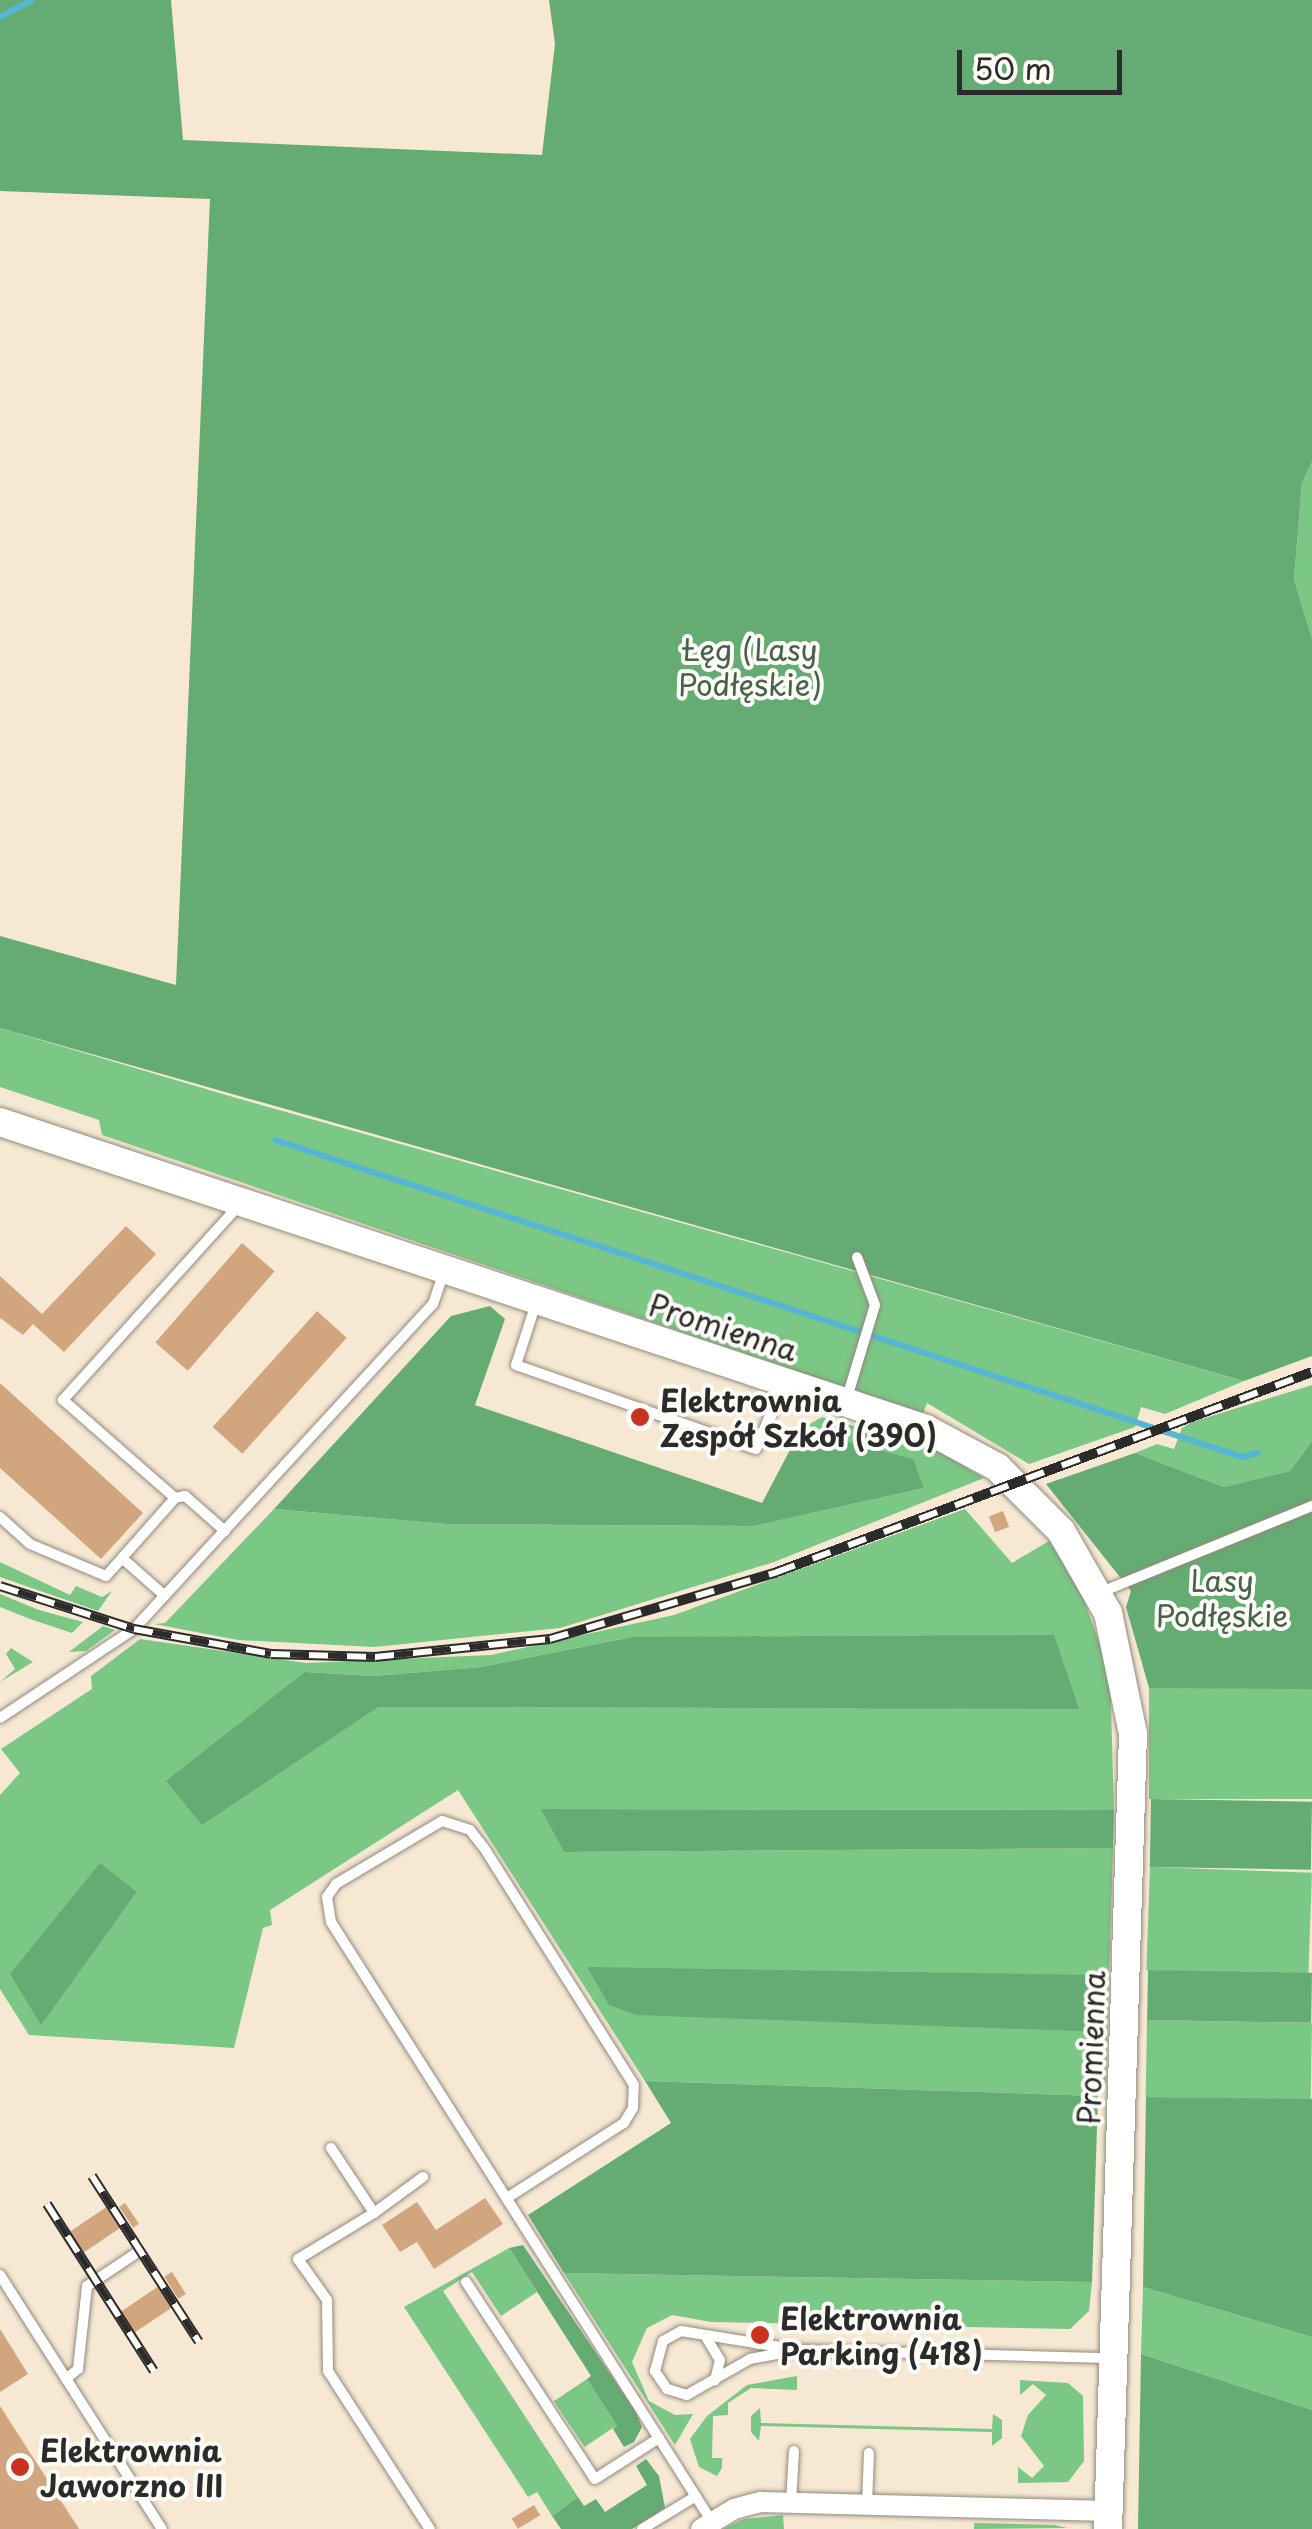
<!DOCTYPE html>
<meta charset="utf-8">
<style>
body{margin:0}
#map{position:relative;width:1312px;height:2529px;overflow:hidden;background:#f6e8d3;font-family:"Playpen Sans",sans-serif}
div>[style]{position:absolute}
.green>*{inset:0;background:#7bc786;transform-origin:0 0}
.forest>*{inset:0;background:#64ac73;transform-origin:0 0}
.stream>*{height:6px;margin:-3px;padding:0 3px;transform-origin:3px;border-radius:3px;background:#57b5d5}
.building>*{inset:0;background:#d1a57e;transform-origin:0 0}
.roads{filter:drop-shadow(0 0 2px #908a7f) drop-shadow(0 0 2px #908a7f)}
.lane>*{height:10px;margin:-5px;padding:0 5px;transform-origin:5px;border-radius:5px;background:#fff}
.street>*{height:20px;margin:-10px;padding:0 10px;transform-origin:10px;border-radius:10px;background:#fff}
.secondary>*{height:28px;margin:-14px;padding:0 14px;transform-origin:14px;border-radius:14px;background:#fff}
.rail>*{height:10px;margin-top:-5px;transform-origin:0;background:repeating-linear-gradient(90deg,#fdfcf7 0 19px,#2b2b2b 0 38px);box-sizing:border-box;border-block:2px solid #2b2b2b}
.dots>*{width:28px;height:28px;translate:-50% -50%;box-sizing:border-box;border:5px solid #fdfcf7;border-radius:50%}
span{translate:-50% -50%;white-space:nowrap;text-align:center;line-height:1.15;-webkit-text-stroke:8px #fdfcf7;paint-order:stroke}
.park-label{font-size:30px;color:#47624b}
.street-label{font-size:30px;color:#2b2b2b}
.poi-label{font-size:30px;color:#2b2b2b;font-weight:700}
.left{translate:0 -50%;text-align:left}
.scale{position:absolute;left:957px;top:50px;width:165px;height:45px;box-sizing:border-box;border:5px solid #2b2b2b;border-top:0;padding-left:12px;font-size:30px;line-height:35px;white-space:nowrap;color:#2b2b2b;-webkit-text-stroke:8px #fdfcf7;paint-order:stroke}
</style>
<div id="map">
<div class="green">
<div style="clip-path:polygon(1312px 462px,1312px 639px,1294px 579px,1302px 483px)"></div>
<div style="clip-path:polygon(0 1028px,233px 1097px,1244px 1381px,1165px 1414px,1141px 1407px,1135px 1427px,1029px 1464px,927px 1403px,923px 1414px,102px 1135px,99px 1120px,0 1087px)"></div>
<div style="clip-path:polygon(1312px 1385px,1312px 1441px,1290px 1471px,1224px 1487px,1135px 1453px,1157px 1444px,1174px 1449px,1182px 1428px,1192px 1422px)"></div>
<div style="clip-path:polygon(822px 1417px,931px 1447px,984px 1478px,774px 1562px,560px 1628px,374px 1647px,238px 1640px,154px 1624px,165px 1623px,274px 1509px,446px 1524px,754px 1526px,924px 1488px,912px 1459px,801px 1429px)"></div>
<div style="clip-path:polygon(evenodd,965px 1509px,1012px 1563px,1049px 1541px,1079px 1586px,1110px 1672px,1114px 1810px,542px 1809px,564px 1852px,1113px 1848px,1106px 2085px,1098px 2096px,645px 2081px,458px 1790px,270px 1910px,272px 1925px,263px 1928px,234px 2048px,29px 2035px,0 1989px,0 1795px,20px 1773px,1px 1749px,92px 1689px,91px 1676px,140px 1639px,306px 1663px,491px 1655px,674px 1615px,965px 1509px,632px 1637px,1079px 1708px,378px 1707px,305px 1672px,373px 1676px,481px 1667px,632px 1637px,965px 1509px,99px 1864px,137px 1892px,41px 2024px,99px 1864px)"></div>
<div style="clip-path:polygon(0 1562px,70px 1595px,76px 1586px,102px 1597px,112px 1591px,98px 1611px,0 1577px)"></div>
<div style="clip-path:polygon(0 1594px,39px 1610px,83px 1622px,72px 1633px,30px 1619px,0 1607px)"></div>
<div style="clip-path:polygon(103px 1626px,115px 1630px,86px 1651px,69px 1652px)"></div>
<div style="clip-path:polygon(11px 1648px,33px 1662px,0 1682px,15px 1669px,6px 1654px)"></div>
<div style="left:1149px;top:1688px;width:163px;height:111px"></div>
<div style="left:1150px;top:1867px;width:162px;height:103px;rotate:2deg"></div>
<div style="left:1147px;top:2020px;width:165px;height:77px;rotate:1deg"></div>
<div style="clip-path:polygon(509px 2248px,537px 2292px,501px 2316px,472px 2272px,443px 2291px,578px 2497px,552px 2516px,537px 2492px,528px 2497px,404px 2307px)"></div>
<div style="clip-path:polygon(564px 2273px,1092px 2282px,1089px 2311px,1070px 2329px,711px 2322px,672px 2315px,647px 2328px,632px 2362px,649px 2401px,675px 2415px,693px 2414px,675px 2445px)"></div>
<div style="clip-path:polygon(1143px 2287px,1312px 2337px,1312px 2410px,1141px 2354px)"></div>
<div style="clip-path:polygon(797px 2376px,797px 2390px,751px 2388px,728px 2403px,728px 2415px,713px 2416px,712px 2458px,722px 2458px,722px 2468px,717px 2476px,699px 2467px,690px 2439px,707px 2416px,747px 2385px)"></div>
<div style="left:587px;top:2379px;width:55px;height:40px;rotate:56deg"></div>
<div style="clip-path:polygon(1020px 2380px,1068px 2383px,1083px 2396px,1084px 2461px,1068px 2482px,1018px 2483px,1018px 2467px,1032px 2478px,1044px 2466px,1021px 2436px,1028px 2415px,1046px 2395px,1033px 2384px,1020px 2395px)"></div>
<div style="clip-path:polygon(760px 2408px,761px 2423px,992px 2429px,993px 2414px,1002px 2420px,1002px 2438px,992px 2446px,992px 2432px,761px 2426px,759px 2441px,751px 2432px,751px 2416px)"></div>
<div style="clip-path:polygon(783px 2515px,784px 2529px,723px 2529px,744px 2519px)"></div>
<div style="clip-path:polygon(974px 2523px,1055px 2525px,1067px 2528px,974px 2529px)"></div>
</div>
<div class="forest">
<div style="clip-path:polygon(0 0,171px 0,183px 140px,542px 155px,555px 44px,549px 0,1312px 0,1312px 462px,1302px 483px,1294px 579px,1312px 639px,1312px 1356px,1244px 1381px,0 1028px,0 936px,176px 985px,210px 199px,0 191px)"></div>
<div style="clip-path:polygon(490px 1306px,505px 1319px,475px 1405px,762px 1503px,801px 1429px,913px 1459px,924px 1488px,754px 1526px,446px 1524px,274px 1509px,451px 1316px)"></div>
<div style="clip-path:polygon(1312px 1441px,1312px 1689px,1149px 1688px,1126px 1607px,1131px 1591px,1046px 1484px,1135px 1453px,1224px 1487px,1290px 1471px)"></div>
<div style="clip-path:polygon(1054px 1635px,1079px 1709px,378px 1707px,202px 1825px,166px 1781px,305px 1672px,373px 1676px,481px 1667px,632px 1637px)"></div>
<div style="left:1151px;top:1799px;width:161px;height:68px;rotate:1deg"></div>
<div style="clip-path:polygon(541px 1809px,1114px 1810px,1113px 1848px,564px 1852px)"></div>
<div style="clip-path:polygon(100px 1863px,137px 1892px,41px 2025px,10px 1974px)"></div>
<div style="clip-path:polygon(587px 1967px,1103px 1975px,1104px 2032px,636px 2015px,609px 2005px)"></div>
<div style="left:1148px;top:1970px;width:164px;height:50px;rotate:1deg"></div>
<div style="clip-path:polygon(645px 2081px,1098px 2096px,1092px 2282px,564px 2273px,528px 2215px,671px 2123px)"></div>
<div style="clip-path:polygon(1146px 2097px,1312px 2099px,1312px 2337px,1143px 2287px)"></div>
<div style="clip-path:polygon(523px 2245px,636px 2412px,642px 2427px,634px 2442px,624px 2447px,613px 2429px,617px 2425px,587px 2379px,591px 2376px,509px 2248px)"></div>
<div style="clip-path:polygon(1141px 2354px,1312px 2410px,1312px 2529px,1138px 2529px)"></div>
<div style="clip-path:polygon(646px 2459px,659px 2476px,665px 2508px,632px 2529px,561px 2529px,552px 2516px,578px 2497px,584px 2506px,596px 2499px,605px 2512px,647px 2485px,636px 2466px)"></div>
</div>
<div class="stream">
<div style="left:0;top:17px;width:36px;rotate:-28deg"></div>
<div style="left:275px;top:1140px;width:1018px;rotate:18.15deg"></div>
<div style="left:1242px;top:1457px;width:16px;rotate:-15deg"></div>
</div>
<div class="building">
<div style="clip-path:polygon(126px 1226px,156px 1254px,64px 1352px,33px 1324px,23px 1335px,0 1318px,0 1276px,42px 1314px)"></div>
<div style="left:242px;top:1243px;width:43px;height:132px;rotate:41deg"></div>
<div style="left:317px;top:1311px;width:40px;height:156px;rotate:42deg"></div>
<div style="clip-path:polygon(0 1383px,143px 1513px,101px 1559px,0 1468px)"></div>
<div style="left:1003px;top:1511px;width:17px;height:15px;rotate:69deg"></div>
<div style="clip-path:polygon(485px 2198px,503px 2224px,434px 2269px,417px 2242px,400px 2252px,382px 2225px,417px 2202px,436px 2230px)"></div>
<div style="left:125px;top:2203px;width:25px;height:7px;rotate:56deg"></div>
<div style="left:108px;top:2206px;width:25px;height:47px;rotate:56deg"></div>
<div style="left:172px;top:2272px;width:26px;height:9px;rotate:58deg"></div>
<div style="left:159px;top:2286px;width:25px;height:48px;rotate:56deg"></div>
<div style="clip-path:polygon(0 2329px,28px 2374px,0 2392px)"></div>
<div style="clip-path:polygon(0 2406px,79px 2529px,0 2529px)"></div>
<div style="left:534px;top:2505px;width:12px;height:26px;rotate:59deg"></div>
</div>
<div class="roads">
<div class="lane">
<div style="left:537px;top:1300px;width:68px;rotate:107.9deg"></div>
<div style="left:516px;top:1365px;width:254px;rotate:19.3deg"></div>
<div style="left:756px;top:1449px;width:70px;rotate:-67.4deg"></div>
<div style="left:846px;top:1401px;width:100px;rotate:-73.2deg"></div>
<div style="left:875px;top:1305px;width:51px;rotate:-110.6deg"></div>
<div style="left:0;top:1517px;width:40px;rotate:42deg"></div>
<div style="left:30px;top:1544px;width:82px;rotate:22.8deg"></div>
<div style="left:106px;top:1576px;width:24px;rotate:-48deg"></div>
<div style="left:122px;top:1558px;width:57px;rotate:41.5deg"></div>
<div style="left:225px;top:1531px;width:53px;rotate:-138.8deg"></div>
<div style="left:185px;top:1496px;width:10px;rotate:169deg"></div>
<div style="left:175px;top:1498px;width:149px;rotate:-138.8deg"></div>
<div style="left:63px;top:1400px;width:261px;rotate:-47.9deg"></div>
<div style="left:122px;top:1558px;width:80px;rotate:-48.5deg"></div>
<div style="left:1099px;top:1593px;width:230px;rotate:-22.2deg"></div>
<div style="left:0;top:1718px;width:161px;rotate:-33.6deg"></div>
<div style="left:134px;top:1629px;width:442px;rotate:-47.4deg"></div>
<div style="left:433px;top:1304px;width:36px;rotate:-71deg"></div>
<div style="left:331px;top:2148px;width:78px;rotate:56.5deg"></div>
<div style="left:374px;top:2213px;width:61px;rotate:-36.3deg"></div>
<div style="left:507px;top:2198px;width:139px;rotate:-32.7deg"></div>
<div style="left:624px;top:2123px;width:17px;rotate:-59deg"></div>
<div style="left:633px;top:2108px;width:23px;rotate:-88deg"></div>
<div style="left:634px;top:2085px;width:280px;rotate:-122.3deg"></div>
<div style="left:484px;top:1848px;width:23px;rotate:-128deg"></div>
<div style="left:470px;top:1830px;width:29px;rotate:-162deg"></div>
<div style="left:442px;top:1821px;width:123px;rotate:149.3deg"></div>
<div style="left:336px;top:1884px;width:16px;rotate:125deg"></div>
<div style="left:327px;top:1897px;width:25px;rotate:81deg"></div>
<div style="left:331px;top:1922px;width:711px;rotate:57.58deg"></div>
<div style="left:374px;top:2213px;width:89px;rotate:148.8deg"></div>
<div style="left:298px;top:2259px;width:50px;rotate:54.7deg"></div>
<div style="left:327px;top:2300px;width:71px;rotate:89.2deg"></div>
<div style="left:328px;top:2371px;width:188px;rotate:57.2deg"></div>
<div style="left:0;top:2275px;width:301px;rotate:57.5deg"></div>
<div style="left:466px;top:2282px;width:235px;rotate:56.8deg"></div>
<div style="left:595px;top:2479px;width:76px;rotate:-32.6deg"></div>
<div style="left:706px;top:2337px;width:27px;rotate:59deg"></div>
<div style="left:720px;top:2360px;width:21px;rotate:104deg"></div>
<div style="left:798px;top:2350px;width:49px;rotate:169.4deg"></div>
<div style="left:750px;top:2359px;width:73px;rotate:150.3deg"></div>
<div style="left:687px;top:2395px;width:21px;rotate:-163deg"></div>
<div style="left:667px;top:2389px;width:22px;rotate:-124deg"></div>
<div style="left:655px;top:2371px;width:31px;rotate:-75deg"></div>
<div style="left:663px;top:2341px;width:21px;rotate:-29deg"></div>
<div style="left:681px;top:2331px;width:119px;rotate:9.2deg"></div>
<div style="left:798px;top:2350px;width:315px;rotate:1.5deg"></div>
<div style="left:66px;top:2379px;width:16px;rotate:-40deg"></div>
<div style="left:78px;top:2369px;width:83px;rotate:-83.8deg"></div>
<div style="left:87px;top:2286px;width:58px;rotate:-33.7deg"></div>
<div style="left:791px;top:2502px;width:51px;rotate:-86.6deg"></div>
<div style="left:867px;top:2504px;width:51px;rotate:-87.8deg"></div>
<div style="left:642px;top:2529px;width:63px;rotate:-31.4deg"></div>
</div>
<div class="street">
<div style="left:701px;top:2529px;width:39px;rotate:-31deg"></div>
<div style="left:734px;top:2509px;width:28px;rotate:-15deg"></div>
<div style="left:761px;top:2502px;width:348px;rotate:1.5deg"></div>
</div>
<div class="secondary">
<div style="left:0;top:1122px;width:976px;rotate:18.34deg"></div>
<div style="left:926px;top:1429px;width:81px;rotate:28.2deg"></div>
<div style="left:997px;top:1467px;width:91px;rotate:45deg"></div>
<div style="left:1061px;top:1531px;width:95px;rotate:60.2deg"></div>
<div style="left:1108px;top:1613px;width:124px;rotate:78.3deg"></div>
<div style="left:1133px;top:1734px;width:795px;rotate:91.8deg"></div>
</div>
</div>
<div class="rail">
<div style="left:0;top:1586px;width:141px;rotate:17.8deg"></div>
<div style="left:134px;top:1629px;width:139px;rotate:10.3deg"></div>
<div style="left:271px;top:1654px;width:104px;rotate:1.7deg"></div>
<div style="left:375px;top:1657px;width:176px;rotate:-5.9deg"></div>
<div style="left:550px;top:1639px;width:237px;rotate:-16.4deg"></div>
<div style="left:777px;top:1572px;width:571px;rotate:-20.5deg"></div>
<div style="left:92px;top:2176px;width:197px;rotate:57.2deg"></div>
<div style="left:47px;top:2204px;width:198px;rotate:57.4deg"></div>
</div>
<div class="dots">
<div style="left:640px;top:1417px;background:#c8321e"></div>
<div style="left:760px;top:2335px;background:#c8321e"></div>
<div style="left:20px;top:2467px;background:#c8321e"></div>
</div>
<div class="park-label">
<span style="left:750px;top:666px">Łęg (Lasy<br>Podłęskie)</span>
<span style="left:1222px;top:1597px">Lasy<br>Podłęskie</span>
</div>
<div class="street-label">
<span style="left:723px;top:1327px;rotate:18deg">Promienna</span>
<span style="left:1091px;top:2048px;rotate:-88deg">Promienna</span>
</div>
<div class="poi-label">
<span class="left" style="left:660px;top:1417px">Elektrownia<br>Zespół Szkół (390)</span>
<span class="left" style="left:780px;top:2335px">Elektrownia<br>Parking (418)</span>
<span class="left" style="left:40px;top:2467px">Elektrownia<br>Jaworzno III</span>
</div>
<div class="scale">50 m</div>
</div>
